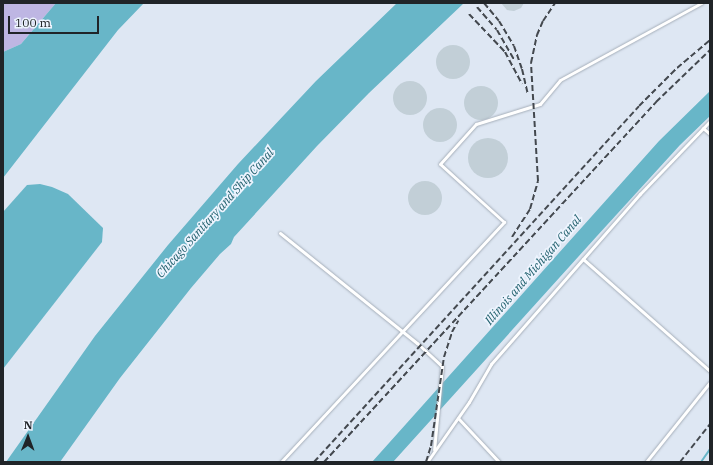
<!DOCTYPE html>
<style>
body{margin:0}
#map{position:relative;width:713px;height:465px;overflow:hidden;background:#dee7f3;font-family:"IBM Plex Serif",serif}
div>[style]{position:absolute}
.green>*{inset:0;background:#beb6e3}
.water>*{inset:0;background:#68b6c8}
.stream>*{height:2px;margin:-1px;padding:0 1px;transform-origin:1px;border-radius:1px;background:#68b6c8}
.building>*{inset:0;background:#c2cfd7}
.round{border-radius:50%}
.roads{filter:drop-shadow(0 0 1px #a6afba) drop-shadow(0 0 1px #a6afba)}
.service>*{height:3px;margin:-1.5px;padding:0 1.5px;transform-origin:1.5px;border-radius:1.5px;background:#fff}
.rail>*{height:2px;margin-top:-1px;transform-origin:0;background:repeating-linear-gradient(90deg,#43484e 0 6px,transparent 0 9px)}
span{translate:-50% -50%;white-space:nowrap;text-align:center;line-height:1.15;-webkit-text-stroke:3.5px #edf4fe;paint-order:stroke}
.water-label{font-size:12px;color:#21606d;font-style:italic}
.frame{position:absolute;inset:0;border:4px solid #202428;pointer-events:none}
.north{position:absolute;left:8px;top:417px;width:40px;height:40px;-webkit-text-stroke:3px #edf4fe;paint-order:stroke;rotate:1deg;font-size:11px;font-weight:700;line-height:16px;text-align:center;color:#202428}
.north::after{content:'';display:block;margin:auto;width:14px;height:18px;background:#202428;clip-path:polygon(50% 0,100% 100%,50% 72%,0 100%)}
.scale{position:absolute;left:8px;top:16px;width:91px;height:18px;box-sizing:border-box;border:2px solid #202428;border-top:0;padding-left:5px;font-size:12px;line-height:14px;white-space:nowrap;color:#202428;-webkit-text-stroke:3px #edf4fe;paint-order:stroke}
</style>
<div id="map">
<div class="green">
<div style="clip-path:polygon(3px 3px,56px 3px,21px 44px,3px 52px)"></div>
</div>
<div class="water">
<div style="clip-path:polygon(56px 3px,144px 3px,118px 30px,3px 178px,3px 52px,21px 44px)"></div>
<div style="clip-path:polygon(397px 3px,464px 3px,369px 93px,317px 146px,234px 237px,231px 244px,220px 254px,191px 288px,120px 378px,60px 462px,6px 462px,95px 336px,168px 245px,238px 164px,316px 81px)"></div>
<div style="clip-path:polygon(710px 91px,710px 116px,680px 145px,597px 236px,393px 462px,372px 462px,659px 141px)"></div>
<div style="clip-path:polygon(40px 184px,52px 187px,68px 194px,103px 228px,102px 242px,3px 369px,3px 212px,27px 185px)"></div>
</div>
<div class="stream">
<div style="left:701px;top:462px;width:16px;rotate:-55deg"></div>
</div>
<div class="building">
<div style="clip-path:polygon(501px 3px,524px 3px,521px 8px,514px 11px,507px 10px)"></div>
<div class="round" style="left:436px;top:45px;width:34px;height:34px"></div>
<div class="round" style="left:393px;top:81px;width:34px;height:34px"></div>
<div class="round" style="left:464px;top:86px;width:34px;height:34px"></div>
<div class="round" style="left:423px;top:108px;width:34px;height:34px"></div>
<div class="round" style="left:468px;top:138px;width:40px;height:40px"></div>
<div class="round" style="left:408px;top:181px;width:34px;height:34px"></div>
</div>
<div class="roads">
<div class="service">
<div style="left:703px;top:128px;width:9px;rotate:41deg"></div>
<div style="left:280px;top:233px;width:176px;rotate:38.8deg"></div>
<div style="left:417px;top:343px;width:34px;rotate:43deg"></div>
<div style="left:442px;top:366px;width:84px;rotate:95.4deg"></div>
<div style="left:583px;top:259px;width:169px;rotate:41.4deg"></div>
<div style="left:458px;top:418px;width:60px;rotate:47deg"></div>
<div style="left:281px;top:462px;width:328px;rotate:-47.1deg"></div>
<div style="left:504px;top:222px;width:86px;rotate:-137.8deg"></div>
<div style="left:440px;top:164px;width:54px;rotate:-48deg"></div>
<div style="left:476px;top:124px;width:67px;rotate:-17.4deg"></div>
<div style="left:540px;top:104px;width:31px;rotate:-50deg"></div>
<div style="left:560px;top:80px;width:161px;rotate:-28.6deg"></div>
<div style="left:427px;top:462px;width:73px;rotate:-55deg"></div>
<div style="left:469px;top:402px;width:44px;rotate:-59.9deg"></div>
<div style="left:491px;top:364px;width:226px;rotate:-48.8deg"></div>
<div style="left:640px;top:194px;width:101px;rotate:-46.2deg"></div>
<div style="left:646px;top:462px;width:102px;rotate:-51.3deg"></div>
</div>
</div>
<div class="rail">
<div style="left:484px;top:3px;width:23px;rotate:50deg"></div>
<div style="left:499px;top:21px;width:29px;rotate:59deg"></div>
<div style="left:514px;top:46px;width:24px;rotate:71deg"></div>
<div style="left:522px;top:69px;width:26px;rotate:77deg"></div>
<div style="left:477px;top:7px;width:30px;rotate:49deg"></div>
<div style="left:497px;top:30px;width:34px;rotate:60deg"></div>
<div style="left:469px;top:14px;width:52px;rotate:46.5deg"></div>
<div style="left:505px;top:52px;width:36px;rotate:62deg"></div>
<div style="left:512px;top:237px;width:33px;rotate:-57deg"></div>
<div style="left:530px;top:209px;width:29px;rotate:-74deg"></div>
<div style="left:538px;top:181px;width:118px;rotate:-93.4deg"></div>
<div style="left:531px;top:63px;width:29px;rotate:-78deg"></div>
<div style="left:537px;top:35px;width:15px;rotate:-67deg"></div>
<div style="left:543px;top:21px;width:22px;rotate:-56deg"></div>
<div style="left:314px;top:462px;width:482px;rotate:-47.6deg"></div>
<div style="left:639px;top:106px;width:54px;rotate:-45deg"></div>
<div style="left:677px;top:68px;width:43px;rotate:-40.3deg"></div>
<div style="left:324px;top:462px;width:490px;rotate:-47.3deg"></div>
<div style="left:656px;top:102px;width:75px;rotate:-43.9deg"></div>
<div style="left:426px;top:462px;width:17px;rotate:-73deg"></div>
<div style="left:431px;top:446px;width:90px;rotate:-81.7deg"></div>
<div style="left:444px;top:357px;width:26px;rotate:-72deg"></div>
<div style="left:452px;top:332px;width:13px;rotate:-61deg"></div>
<div style="left:680px;top:462px;width:48px;rotate:-51.7deg"></div>
</div>
<div class="water-label">
<span style="left:215px;top:213px;rotate:-48deg">Chicago Sanitary and Ship Canal</span>
<span style="left:533px;top:270px;rotate:-49deg">Illinois and Michigan Canal</span>
</div>
<div class="frame"></div>
<div class="north">N</div>
<div class="scale">100 m</div>
</div>
